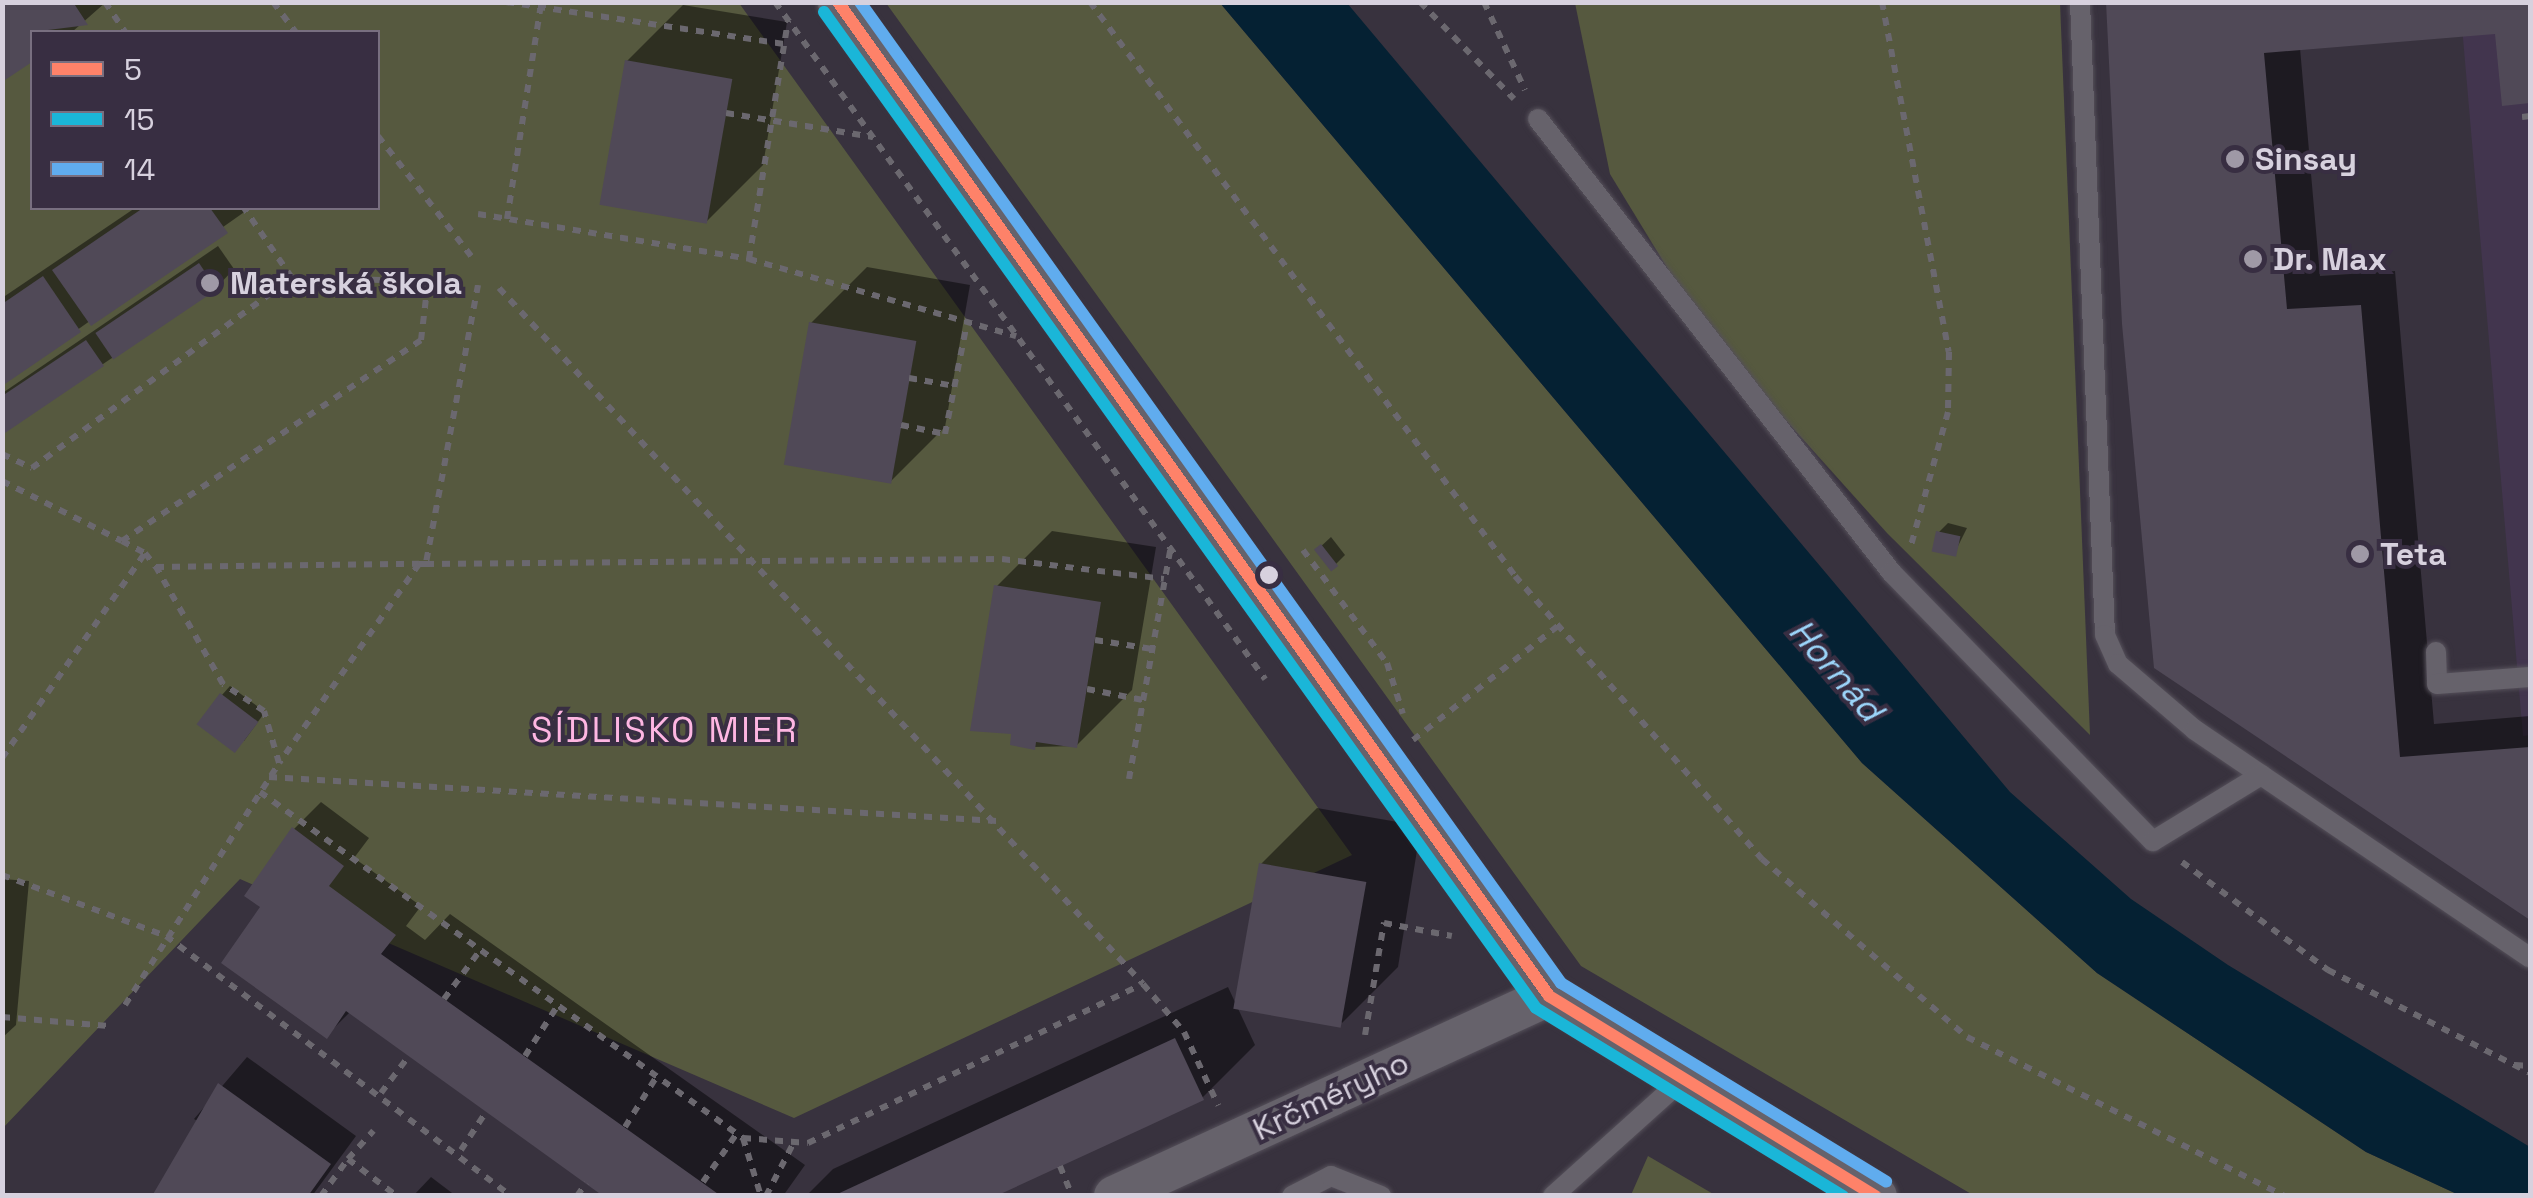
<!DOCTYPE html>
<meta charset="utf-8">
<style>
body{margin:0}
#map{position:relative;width:2533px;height:1198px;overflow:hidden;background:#38323e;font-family:"Space Grotesk",sans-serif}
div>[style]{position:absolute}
.built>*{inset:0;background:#42354e}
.green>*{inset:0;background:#56593f}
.water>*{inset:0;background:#052133}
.shadow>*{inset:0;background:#0007}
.building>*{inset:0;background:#504957;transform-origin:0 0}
.path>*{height:6px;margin-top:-3px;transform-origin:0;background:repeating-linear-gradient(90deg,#6b686f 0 8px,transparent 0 16px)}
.roads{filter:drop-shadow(0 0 2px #544f59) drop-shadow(0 0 2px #544f59)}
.lane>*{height:20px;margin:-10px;padding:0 10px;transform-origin:10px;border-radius:10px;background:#66626b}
.street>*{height:40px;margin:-20px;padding:0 20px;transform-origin:20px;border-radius:20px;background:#66626b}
.bus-1>*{height:12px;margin:-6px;padding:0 6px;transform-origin:6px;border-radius:6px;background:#fe8269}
.bus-2>*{height:12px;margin:-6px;padding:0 6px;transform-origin:6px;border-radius:6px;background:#1ab6d8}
.bus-3>*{height:12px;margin:-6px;padding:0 6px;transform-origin:6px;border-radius:6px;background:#60acee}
.dots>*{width:28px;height:28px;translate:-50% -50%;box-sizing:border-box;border:5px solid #382e42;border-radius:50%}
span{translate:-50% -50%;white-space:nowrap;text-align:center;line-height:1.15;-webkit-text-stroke:8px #382e42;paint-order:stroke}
.poi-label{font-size:32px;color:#d7d1de;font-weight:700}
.left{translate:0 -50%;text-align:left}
.street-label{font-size:32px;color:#d7d1de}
.water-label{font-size:35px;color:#9cd5fa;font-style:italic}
.neighbourhood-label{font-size:35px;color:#feb6e2;letter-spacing:2.5px}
.frame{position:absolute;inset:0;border:5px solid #d7d1de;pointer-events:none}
.legend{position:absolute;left:30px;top:30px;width:350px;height:180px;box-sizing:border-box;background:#382e42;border:2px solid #786f80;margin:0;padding:12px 18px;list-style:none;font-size:30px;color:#d7d1de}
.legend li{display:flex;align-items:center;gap:20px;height:50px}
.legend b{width:50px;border:2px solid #786f80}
</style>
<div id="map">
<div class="built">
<div style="clip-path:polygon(2460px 3px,2530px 3px,2530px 735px,2523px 736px)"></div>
</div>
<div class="green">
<div style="clip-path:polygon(evenodd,3px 3px,739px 3px,1352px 855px,794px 1118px,240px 879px,3px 1128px,3px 3px,32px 32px,378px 32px,378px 208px,32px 208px,32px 32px)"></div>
<div style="clip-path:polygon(886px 3px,1220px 3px,1862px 763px,2097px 973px,2366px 1152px,2459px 1195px,1973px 1195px,1581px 966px)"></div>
<div style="clip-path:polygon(1575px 3px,2060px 3px,2090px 735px,1887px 533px,1705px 330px,1610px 174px)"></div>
<div style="clip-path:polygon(1648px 1156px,1715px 1195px,1631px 1195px)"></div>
</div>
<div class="water">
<div style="clip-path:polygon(1220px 3px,1347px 3px,2010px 792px,2131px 899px,2228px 965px,2530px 1147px,2530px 1195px,2459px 1195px,2366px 1152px,2097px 973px,1862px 763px)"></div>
</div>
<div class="shadow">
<div style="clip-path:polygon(2px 2px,106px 2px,72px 32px,32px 32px,32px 59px,2px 79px)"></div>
<div style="clip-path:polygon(2109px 2px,2530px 2px,2530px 101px,2504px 103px,2498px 31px,2300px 48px,2320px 276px,2395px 271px,2434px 724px,2530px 716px,2530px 916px,2157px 667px)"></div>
<div style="clip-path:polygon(683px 5px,787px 22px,763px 165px,707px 221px,627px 61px)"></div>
<div style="clip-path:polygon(135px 208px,250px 208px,2px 383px,2px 298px)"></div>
<div style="clip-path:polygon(218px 246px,234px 269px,216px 288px,2px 432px,4px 392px)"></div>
<div style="clip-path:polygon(867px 267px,970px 285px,945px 427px,889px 483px,811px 323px)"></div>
<div style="clip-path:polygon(1948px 523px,1967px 528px,1954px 554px,1939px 532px)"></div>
<div style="clip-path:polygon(1052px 531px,1156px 547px,1132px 690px,1076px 746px,1034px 747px,996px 587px)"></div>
<div style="clip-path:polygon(1331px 537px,1345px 555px,1336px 564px,1317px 550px)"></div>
<div style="clip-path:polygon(230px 686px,265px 712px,244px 741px,222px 695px)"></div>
<div style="clip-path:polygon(321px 802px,369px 838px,354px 858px,421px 906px,406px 926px,425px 940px,450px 914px,805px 1165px,783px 1196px,608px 1196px,350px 1012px,326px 1036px,264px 906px,294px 829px)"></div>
<div style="clip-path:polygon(1317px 808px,1421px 826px,1398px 967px,1342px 1023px,1261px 864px)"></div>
<div style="clip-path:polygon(2px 879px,29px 881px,16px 1025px,2px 1038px)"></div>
<div style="clip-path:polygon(1228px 987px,1255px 1045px,1202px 1098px,990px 1196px,806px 1196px,833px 1169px)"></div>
<div style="clip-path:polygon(247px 1057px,356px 1136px,312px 1196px,155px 1196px,204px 1125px,194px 1119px)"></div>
<div style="clip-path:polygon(431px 1177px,456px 1196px,413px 1196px)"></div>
</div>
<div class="building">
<div style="clip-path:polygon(2px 2px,73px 2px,88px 25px,32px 32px,32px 62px,2px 82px)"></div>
<div style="clip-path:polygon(2106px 2px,2530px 2px,2530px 103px,2502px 106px,2495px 34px,2264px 53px,2287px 309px,2361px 305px,2400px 757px,2530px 747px,2530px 920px,2154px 668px,2122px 324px)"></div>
<div style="left:625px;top:60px;width:109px;height:147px;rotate:10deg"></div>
<div style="clip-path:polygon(143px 208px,210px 208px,228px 233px,91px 326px,52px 270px)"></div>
<div style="left:199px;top:263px;width:32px;height:125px;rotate:56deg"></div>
<div style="clip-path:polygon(43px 276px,81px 332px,2px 386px,2px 304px)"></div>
<div style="left:809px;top:322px;width:109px;height:145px;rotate:10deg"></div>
<div style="clip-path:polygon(86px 340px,104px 366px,2px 435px,2px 396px)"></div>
<div style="left:1936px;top:531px;width:25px;height:21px;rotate:12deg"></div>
<div style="left:1321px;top:544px;width:28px;height:9px;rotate:52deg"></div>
<div style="clip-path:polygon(994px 585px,1101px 602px,1077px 748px,1036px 742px,1035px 750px,1010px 745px,1011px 734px,970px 731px)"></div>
<div style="left:220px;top:693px;width:48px;height:39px;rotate:37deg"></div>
<div style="clip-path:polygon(292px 827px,344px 866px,329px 886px,396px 935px,381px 954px,721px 1196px,603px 1196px,346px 1011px,327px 1039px,221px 963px,260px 907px,244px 896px)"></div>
<div style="left:1259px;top:863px;width:109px;height:148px;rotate:10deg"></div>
<div style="clip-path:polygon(1175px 1038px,1204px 1100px,1146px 1127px,996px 1196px,833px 1196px)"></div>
<div style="clip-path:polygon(218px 1083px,331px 1164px,308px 1196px,152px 1196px)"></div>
</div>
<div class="path">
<div style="left:105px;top:2px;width:36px;rotate:56deg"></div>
<div style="left:273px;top:2px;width:38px;rotate:53deg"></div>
<div style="left:506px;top:2px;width:281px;rotate:8.6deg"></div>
<div style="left:775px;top:2px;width:836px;rotate:54.1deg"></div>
<div style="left:1090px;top:2px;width:714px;rotate:53.48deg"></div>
<div style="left:1515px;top:576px;width:376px;rotate:48.9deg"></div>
<div style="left:1762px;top:859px;width:271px;rotate:41deg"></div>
<div style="left:1967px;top:1037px;width:356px;rotate:26.6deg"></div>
<div style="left:1420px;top:2px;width:135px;rotate:45.9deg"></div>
<div style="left:1484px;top:2px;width:97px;rotate:65deg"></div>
<div style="left:1882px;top:2px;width:356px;rotate:79.2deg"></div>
<div style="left:1949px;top:352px;width:60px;rotate:91deg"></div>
<div style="left:1948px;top:412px;width:138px;rotate:105.5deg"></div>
<div style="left:726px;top:113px;width:149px;rotate:9.3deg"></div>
<div style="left:2522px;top:117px;width:8px;rotate:-7deg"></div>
<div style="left:378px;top:136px;width:152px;rotate:52.2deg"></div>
<div style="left:478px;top:214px;width:275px;rotate:9.4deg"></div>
<div style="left:749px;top:259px;width:278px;rotate:16.1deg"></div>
<div style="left:507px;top:219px;width:212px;rotate:-81deg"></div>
<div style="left:749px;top:259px;width:242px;rotate:-80.7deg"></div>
<div style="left:478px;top:285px;width:284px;rotate:100.6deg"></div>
<div style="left:426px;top:564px;width:576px;rotate:-0.5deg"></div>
<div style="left:1002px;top:559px;width:163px;rotate:7deg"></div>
<div style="left:499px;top:288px;width:948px;rotate:47.22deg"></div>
<div style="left:909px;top:378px;width:47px;rotate:9.9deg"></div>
<div style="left:901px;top:425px;width:45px;rotate:11.6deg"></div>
<div style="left:945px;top:434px;width:113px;rotate:-78.8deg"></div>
<div style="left:2px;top:454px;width:33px;rotate:25deg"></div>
<div style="left:32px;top:468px;width:322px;rotate:-36.2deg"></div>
<div style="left:292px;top:278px;width:85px;rotate:-124.4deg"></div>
<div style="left:2px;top:481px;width:134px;rotate:26.6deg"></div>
<div style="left:122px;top:541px;width:360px;rotate:-33.9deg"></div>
<div style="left:421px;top:340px;width:59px;rotate:-83.2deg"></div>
<div style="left:428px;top:281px;width:136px;rotate:-178.7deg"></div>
<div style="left:122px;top:541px;width:26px;rotate:28deg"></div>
<div style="left:1303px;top:550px;width:141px;rotate:53.4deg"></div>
<div style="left:1387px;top:663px;width:53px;rotate:72.6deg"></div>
<div style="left:419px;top:564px;width:243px;rotate:125.1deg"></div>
<div style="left:279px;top:763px;width:54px;rotate:-106.1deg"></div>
<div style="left:264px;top:711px;width:49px;rotate:-146.6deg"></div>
<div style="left:223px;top:684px;width:135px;rotate:-119.8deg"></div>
<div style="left:156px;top:567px;width:263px;rotate:-0.7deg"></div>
<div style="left:419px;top:564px;width:7px"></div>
<div style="left:1095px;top:640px;width:58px;rotate:9deg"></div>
<div style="left:1087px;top:689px;width:57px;rotate:11.1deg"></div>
<div style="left:1413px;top:740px;width:184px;rotate:-38.2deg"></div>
<div style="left:2px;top:758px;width:250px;rotate:-55.1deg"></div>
<div style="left:145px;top:553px;width:18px;rotate:52deg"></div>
<div style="left:269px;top:777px;width:729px;rotate:3.46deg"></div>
<div style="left:1129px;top:779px;width:233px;rotate:-79.8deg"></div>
<div style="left:260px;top:792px;width:594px;rotate:35.62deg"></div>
<div style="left:743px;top:1138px;width:65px;rotate:4.4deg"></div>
<div style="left:808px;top:1143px;width:371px;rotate:-25.4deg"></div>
<div style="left:1143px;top:984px;width:63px;rotate:49.5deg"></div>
<div style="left:1184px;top:1032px;width:81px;rotate:65deg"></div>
<div style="left:2182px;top:862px;width:182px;rotate:36.5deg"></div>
<div style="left:2328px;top:970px;width:227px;rotate:27deg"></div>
<div style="left:2px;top:875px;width:175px;rotate:20.4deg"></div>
<div style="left:166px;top:936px;width:432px;rotate:37deg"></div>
<div style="left:444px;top:999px;width:62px;rotate:-53.5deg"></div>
<div style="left:125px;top:1005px;width:287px;rotate:-57.5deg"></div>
<div style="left:2px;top:1017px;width:107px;rotate:4.8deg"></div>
<div style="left:1365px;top:1035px;width:114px;rotate:-80.4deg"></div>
<div style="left:1384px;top:923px;width:69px;rotate:10.8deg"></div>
<div style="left:525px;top:1056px;width:61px;rotate:-57.1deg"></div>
<div style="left:2515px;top:1065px;width:15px;rotate:4deg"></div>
<div style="left:381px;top:1093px;width:45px;rotate:-53.1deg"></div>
<div style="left:625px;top:1127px;width:60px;rotate:-57.9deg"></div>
<div style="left:743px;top:1138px;width:61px;rotate:72.8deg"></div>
<div style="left:461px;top:1150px;width:45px;rotate:-56.7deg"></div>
<div style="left:348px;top:1159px;width:38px;rotate:-48deg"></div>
<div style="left:1060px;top:1166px;width:29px;rotate:68deg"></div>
<div style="left:703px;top:1182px;width:60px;rotate:-55.2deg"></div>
<div style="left:321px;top:1196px;width:46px;rotate:-53.9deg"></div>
<div style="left:348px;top:1159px;width:61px;rotate:37.1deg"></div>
<div style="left:577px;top:1196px;width:16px;rotate:-55deg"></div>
<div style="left:766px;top:1196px;width:61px;rotate:-62.6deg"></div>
</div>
<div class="roads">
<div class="lane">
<div style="left:2080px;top:2px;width:633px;rotate:87.74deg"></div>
<div style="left:2105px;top:635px;width:32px;rotate:66deg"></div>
<div style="left:2118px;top:664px;width:101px;rotate:40.6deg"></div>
<div style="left:2195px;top:730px;width:405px;rotate:34.2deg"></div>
<div style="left:1538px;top:119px;width:576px;rotate:52.06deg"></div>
<div style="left:1892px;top:573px;width:374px;rotate:45.8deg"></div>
<div style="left:2153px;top:841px;width:127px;rotate:-31.4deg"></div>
<div style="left:2436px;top:652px;width:32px;rotate:88deg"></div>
<div style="left:2437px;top:684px;width:93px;rotate:-4.3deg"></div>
<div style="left:1292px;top:1196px;width:44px;rotate:-27.1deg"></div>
<div style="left:1331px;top:1176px;width:54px;rotate:21.8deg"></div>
<div style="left:1553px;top:1196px;width:178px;rotate:-42deg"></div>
</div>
<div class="street">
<div style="left:838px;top:2px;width:1222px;rotate:54.42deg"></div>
<div style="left:1549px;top:996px;width:384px;rotate:31.4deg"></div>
<div style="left:1114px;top:1196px;width:479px;rotate:-24.7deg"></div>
</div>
</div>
<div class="bus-1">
<div style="left:838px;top:2px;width:1222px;rotate:54.42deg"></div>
<div style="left:1549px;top:996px;width:383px;rotate:31.5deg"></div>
</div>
<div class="bus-2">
<div style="left:824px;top:12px;width:1224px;rotate:54.44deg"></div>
<div style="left:1536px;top:1008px;width:360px;rotate:31.5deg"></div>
</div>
<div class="bus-3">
<div style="left:860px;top:2px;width:1206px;rotate:54.45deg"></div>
<div style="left:1561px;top:983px;width:381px;rotate:31.4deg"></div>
</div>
<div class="dots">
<div style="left:2235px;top:159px;background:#9f99a6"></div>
<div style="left:2253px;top:259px;background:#9f99a6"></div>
<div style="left:210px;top:283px;background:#9f99a6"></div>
<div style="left:2360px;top:554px;background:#9f99a6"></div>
<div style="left:1269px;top:575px;background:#d7d1de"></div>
</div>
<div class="poi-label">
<span class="left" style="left:2255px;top:159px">Sinsay</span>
<span class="left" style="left:2273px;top:259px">Dr. Max</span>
<span class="left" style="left:230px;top:283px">Materská škola</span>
<span class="left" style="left:2380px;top:554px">Teta</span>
</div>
<div class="street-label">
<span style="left:1331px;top:1096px;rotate:-25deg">Krčméryho</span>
</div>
<div class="water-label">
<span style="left:1836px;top:670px;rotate:49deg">Hornád</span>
</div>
<div class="neighbourhood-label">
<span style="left:665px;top:730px">SÍDLISKO MIER</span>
</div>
<div class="frame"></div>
<ul class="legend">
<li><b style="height:12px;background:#fe8269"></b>5</li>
<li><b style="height:12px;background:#1ab6d8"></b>15</li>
<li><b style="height:12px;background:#60acee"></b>14</li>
</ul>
</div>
